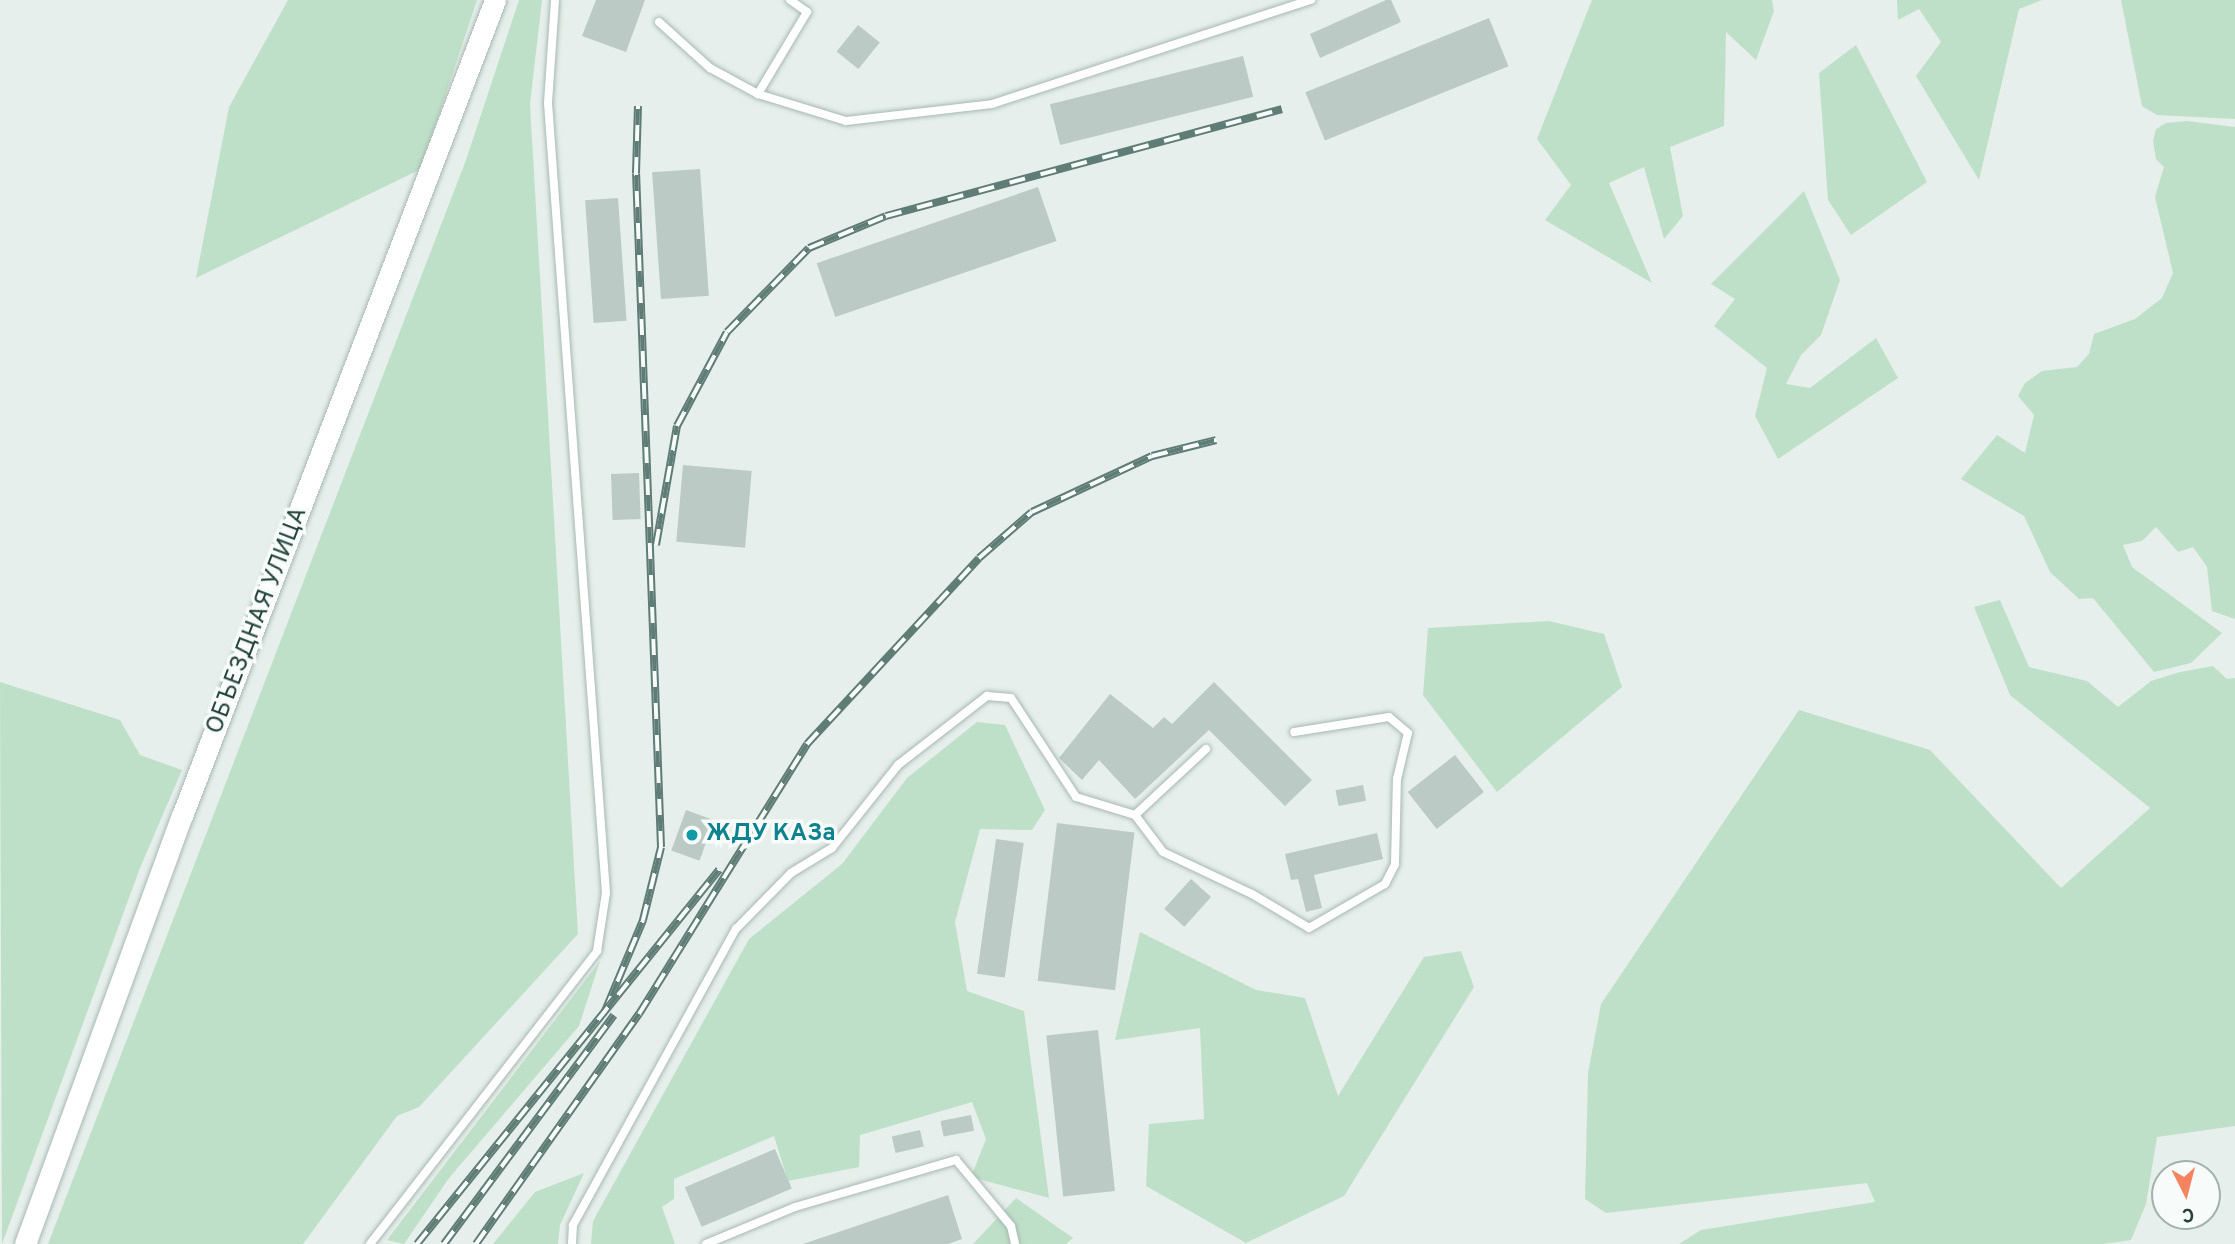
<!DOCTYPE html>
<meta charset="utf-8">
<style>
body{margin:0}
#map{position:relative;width:2235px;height:1244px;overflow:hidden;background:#e6efeb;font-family:Overpass,sans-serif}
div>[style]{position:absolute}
.green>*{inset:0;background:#bfe0c8}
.building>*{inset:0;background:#bbcac4;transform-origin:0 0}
.roads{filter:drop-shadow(0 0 2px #a8b8b2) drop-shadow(0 0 2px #a8b8b2)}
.lane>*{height:8px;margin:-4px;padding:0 4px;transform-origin:4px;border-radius:4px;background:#fff}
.secondary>*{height:21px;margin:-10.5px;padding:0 10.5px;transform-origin:10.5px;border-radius:10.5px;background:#fff}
.rail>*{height:8px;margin-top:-4px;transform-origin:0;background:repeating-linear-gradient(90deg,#f7fbf9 0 16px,#5f7d75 0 32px);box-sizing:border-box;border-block:2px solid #5f7d75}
.dots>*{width:19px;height:19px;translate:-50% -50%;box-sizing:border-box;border:4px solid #f7fbf9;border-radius:50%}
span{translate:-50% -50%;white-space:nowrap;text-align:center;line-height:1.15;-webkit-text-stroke:7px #f7fbf9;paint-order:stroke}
.street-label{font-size:24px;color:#24423a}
.culture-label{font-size:24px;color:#0d838f;font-weight:700}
.left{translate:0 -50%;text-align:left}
.north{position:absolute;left:2151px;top:1160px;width:70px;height:70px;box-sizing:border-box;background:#f7fbf9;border:2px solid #a3b1ad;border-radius:50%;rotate:174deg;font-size:19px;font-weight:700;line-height:28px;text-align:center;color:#24423a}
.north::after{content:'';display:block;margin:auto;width:24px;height:32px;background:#f4845f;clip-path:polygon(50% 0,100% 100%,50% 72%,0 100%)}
</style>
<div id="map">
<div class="green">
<div style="clip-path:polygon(288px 0,477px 0,421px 169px,196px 278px,229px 107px)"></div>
<div style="clip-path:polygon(519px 0,542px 0,530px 104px,578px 934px,419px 1107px,397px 1116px,303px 1244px,48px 1244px,466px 160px)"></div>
<div style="clip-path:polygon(1592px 0,1772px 0,1774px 11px,1756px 60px,1726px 32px,1724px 126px,1670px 147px,1683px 216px,1664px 239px,1644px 167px,1609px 183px,1652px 283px,1545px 220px,1571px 185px,1537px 139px)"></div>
<div style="clip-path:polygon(1897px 0,2042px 0,2019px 9px,1979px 180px,1916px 76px,1941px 42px,1919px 9px,1898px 20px)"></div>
<div style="clip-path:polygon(2121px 0,2235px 0,2235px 119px,2157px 115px,2142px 106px)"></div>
<div style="clip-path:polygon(1856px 45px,1927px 182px,1851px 235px,1828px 200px,1819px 73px)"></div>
<div style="clip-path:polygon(2187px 121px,2235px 127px,2235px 619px,2212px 611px,2207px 567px,2193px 547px,2178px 552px,2156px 527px,2142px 541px,2123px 545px,2132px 567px,2222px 633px,2191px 663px,2154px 672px,2093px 598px,2079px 599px,2050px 572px,2024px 516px,1961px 479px,1997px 435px,2025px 453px,2034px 415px,2018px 396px,2025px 383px,2042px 371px,2077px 367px,2089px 354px,2094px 334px,2135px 319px,2162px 298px,2173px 273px,2155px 197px,2164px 167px,2156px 159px,2153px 141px,2156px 129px,2166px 123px)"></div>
<div style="clip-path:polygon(1804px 191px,1840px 280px,1821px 335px,1801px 355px,1786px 384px,1810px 388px,1876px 338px,1898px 378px,1778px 459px,1755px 416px,1767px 368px,1714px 326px,1735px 299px,1711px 284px)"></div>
<div style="clip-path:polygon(2000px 600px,2029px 667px,2087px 681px,2118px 707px,2151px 681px,2180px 672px,2213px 666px,2227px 679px,2235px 678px,2235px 1126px,2157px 1137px,2146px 1204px,2131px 1240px,2103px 1244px,1679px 1244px,1701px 1230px,1875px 1202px,1867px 1183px,1606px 1213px,1585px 1199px,1588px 1073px,1601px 1004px,1799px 710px,1930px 750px,2061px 888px,2150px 808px,2010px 695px,1974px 607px)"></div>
<div style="clip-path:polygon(1549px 621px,1604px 634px,1622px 687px,1497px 792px,1423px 695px,1428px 628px)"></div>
<div style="clip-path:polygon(0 682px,120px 720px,140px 755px,182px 770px,140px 868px,2px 1244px)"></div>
<div style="clip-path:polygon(977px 722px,1005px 725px,1045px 810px,1032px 830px,980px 829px,955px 922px,967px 991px,1024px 1011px,1049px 1198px,971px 1177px,986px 1139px,972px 1102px,860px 1135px,859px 1167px,788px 1181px,774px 1136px,674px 1179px,674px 1199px,662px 1207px,675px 1244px,591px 1244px,593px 1221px,749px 939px,842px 864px,907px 778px)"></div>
<div style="clip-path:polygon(1140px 932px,1256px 990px,1305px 998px,1338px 1096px,1424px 957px,1461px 951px,1474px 987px,1344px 1196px,1246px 1243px,1146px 1186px,1149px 1124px,1204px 1119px,1200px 1028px,1115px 1040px)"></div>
<div style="clip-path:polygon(600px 961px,579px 1026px,449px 1178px,404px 1244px,387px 1240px)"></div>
<div style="clip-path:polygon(584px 1173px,560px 1225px,558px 1244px,493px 1244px,535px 1192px)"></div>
<div style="clip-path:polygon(1016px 1198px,1073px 1238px,1066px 1244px,973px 1244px)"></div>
</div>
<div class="building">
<div style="clip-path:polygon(596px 0,645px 0,626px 52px,582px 36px)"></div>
<div style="clip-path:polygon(1386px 0,1391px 0,1401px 22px,1320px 58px,1310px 34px)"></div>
<div style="left:1489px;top:18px;width:52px;height:198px;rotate:68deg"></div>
<div style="left:858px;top:25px;width:28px;height:34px;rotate:39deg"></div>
<div style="left:1243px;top:56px;width:42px;height:199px;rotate:76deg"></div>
<div style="left:700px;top:169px;width:127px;height:48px;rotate:86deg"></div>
<div style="left:1038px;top:187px;width:57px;height:234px;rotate:71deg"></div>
<div style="left:618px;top:198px;width:123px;height:33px;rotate:86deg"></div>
<div style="left:683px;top:465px;width:69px;height:77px;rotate:5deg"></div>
<div style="left:639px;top:473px;width:46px;height:28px;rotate:88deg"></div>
<div style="clip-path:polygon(1214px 682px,1312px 780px,1285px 806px,1209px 730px,1135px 799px,1099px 760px,1082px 780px,1059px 758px,1110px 694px,1153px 728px,1164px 717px,1172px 724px)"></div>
<div style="left:1455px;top:755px;width:47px;height:60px;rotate:52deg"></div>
<div style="left:1363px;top:785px;width:16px;height:28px;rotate:79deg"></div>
<div style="left:686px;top:810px;width:30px;height:43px;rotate:20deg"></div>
<div style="left:1057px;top:823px;width:78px;height:159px;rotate:7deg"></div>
<div style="clip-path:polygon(1377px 833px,1383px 859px,1314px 875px,1322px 908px,1306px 912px,1298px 879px,1291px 880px,1285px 854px)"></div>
<div style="left:996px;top:839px;width:28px;height:136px;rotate:8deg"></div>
<div style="left:1191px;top:879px;width:27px;height:40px;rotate:42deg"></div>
<div style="left:1098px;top:1030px;width:162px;height:52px;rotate:84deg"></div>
<div style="left:971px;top:1115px;width:16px;height:31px;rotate:79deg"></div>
<div style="left:920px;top:1130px;width:17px;height:29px;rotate:77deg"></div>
<div style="left:775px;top:1149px;width:43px;height:98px;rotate:67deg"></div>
<div style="clip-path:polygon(948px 1195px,962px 1239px,948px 1244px,803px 1244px)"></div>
</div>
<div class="roads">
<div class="lane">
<div style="left:790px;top:0;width:21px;rotate:35deg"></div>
<div style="left:807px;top:12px;width:96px;rotate:120.9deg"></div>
<div style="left:758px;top:94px;width:92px;rotate:17.1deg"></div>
<div style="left:846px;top:121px;width:147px;rotate:-6.6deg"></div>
<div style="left:992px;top:104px;width:336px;rotate:-18.1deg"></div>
<div style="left:659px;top:22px;width:69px;rotate:42deg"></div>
<div style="left:710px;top:68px;width:55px;rotate:28.4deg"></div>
<div style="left:1135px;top:815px;width:97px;rotate:-42.9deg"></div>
<div style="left:370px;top:1244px;width:371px;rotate:-52.2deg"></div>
<div style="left:597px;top:951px;width:59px;rotate:-81.2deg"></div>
<div style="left:606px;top:893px;width:792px;rotate:-94.2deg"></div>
<div style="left:548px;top:103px;width:103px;rotate:-86.1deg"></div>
<div style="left:572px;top:1244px;width:19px;rotate:-87deg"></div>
<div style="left:573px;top:1225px;width:338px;rotate:-61.2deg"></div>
<div style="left:736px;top:929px;width:78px;rotate:-45.5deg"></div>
<div style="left:791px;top:873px;width:48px;rotate:-31.4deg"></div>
<div style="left:832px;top:848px;width:106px;rotate:-51.5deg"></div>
<div style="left:898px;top:765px;width:113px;rotate:-37.8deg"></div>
<div style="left:987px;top:696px;width:24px;rotate:5deg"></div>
<div style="left:1011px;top:698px;width:118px;rotate:56.7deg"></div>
<div style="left:1076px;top:797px;width:62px;rotate:17deg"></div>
<div style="left:1135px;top:815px;width:46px;rotate:52.9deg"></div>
<div style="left:1163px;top:852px;width:98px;rotate:25.3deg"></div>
<div style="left:1252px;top:894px;width:66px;rotate:30.8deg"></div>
<div style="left:1309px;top:928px;width:88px;rotate:-30.1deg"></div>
<div style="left:1385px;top:884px;width:22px;rotate:-63deg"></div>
<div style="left:1395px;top:864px;width:85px;rotate:-88.7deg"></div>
<div style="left:1397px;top:779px;width:47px;rotate:-76.6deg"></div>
<div style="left:1408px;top:733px;width:25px;rotate:-140deg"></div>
<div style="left:1389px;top:717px;width:96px;rotate:171deg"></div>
<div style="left:706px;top:1244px;width:96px;rotate:-22.6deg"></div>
<div style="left:795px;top:1207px;width:168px;rotate:-16.3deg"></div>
<div style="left:956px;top:1160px;width:86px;rotate:50.2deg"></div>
<div style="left:1011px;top:1226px;width:18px;rotate:77deg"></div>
</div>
<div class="secondary">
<div style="left:25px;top:1244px;width:456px;rotate:-69.9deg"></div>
<div style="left:182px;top:816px;width:874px;rotate:-69.01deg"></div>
</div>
</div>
<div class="rail">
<div style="left:656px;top:545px;width:121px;rotate:-80deg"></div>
<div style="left:677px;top:426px;width:106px;rotate:-62deg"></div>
<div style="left:727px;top:332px;width:117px;rotate:-45.7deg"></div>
<div style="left:809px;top:248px;width:83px;rotate:-22.6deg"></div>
<div style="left:886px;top:216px;width:410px;rotate:-15.1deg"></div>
<div style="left:605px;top:1011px;width:99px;rotate:-67.3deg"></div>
<div style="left:643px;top:920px;width:75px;rotate:-76.1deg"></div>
<div style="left:661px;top:847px;width:674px;rotate:-92.12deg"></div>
<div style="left:636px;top:173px;width:67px;rotate:-88.3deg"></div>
<div style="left:417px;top:1244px;width:481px;rotate:-51.1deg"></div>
<div style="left:444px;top:1244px;width:285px;rotate:-53.4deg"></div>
<div style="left:476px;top:1244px;width:282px;rotate:-54.7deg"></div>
<div style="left:639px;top:1014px;width:318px;rotate:-58.1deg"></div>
<div style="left:807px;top:744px;width:253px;rotate:-47.2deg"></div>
<div style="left:979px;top:558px;width:70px;rotate:-41deg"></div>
<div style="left:1032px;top:512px;width:132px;rotate:-25deg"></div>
<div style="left:1152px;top:456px;width:66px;rotate:-14deg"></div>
</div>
<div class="dots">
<div style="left:692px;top:835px;background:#0f9aa8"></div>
</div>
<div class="street-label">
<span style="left:258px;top:621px;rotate:-69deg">ОБЪЕЗДНАЯ УЛИЦА</span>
</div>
<div class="culture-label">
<span class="left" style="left:706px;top:835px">ЖДУ КАЗа</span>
</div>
<div class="north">С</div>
</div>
